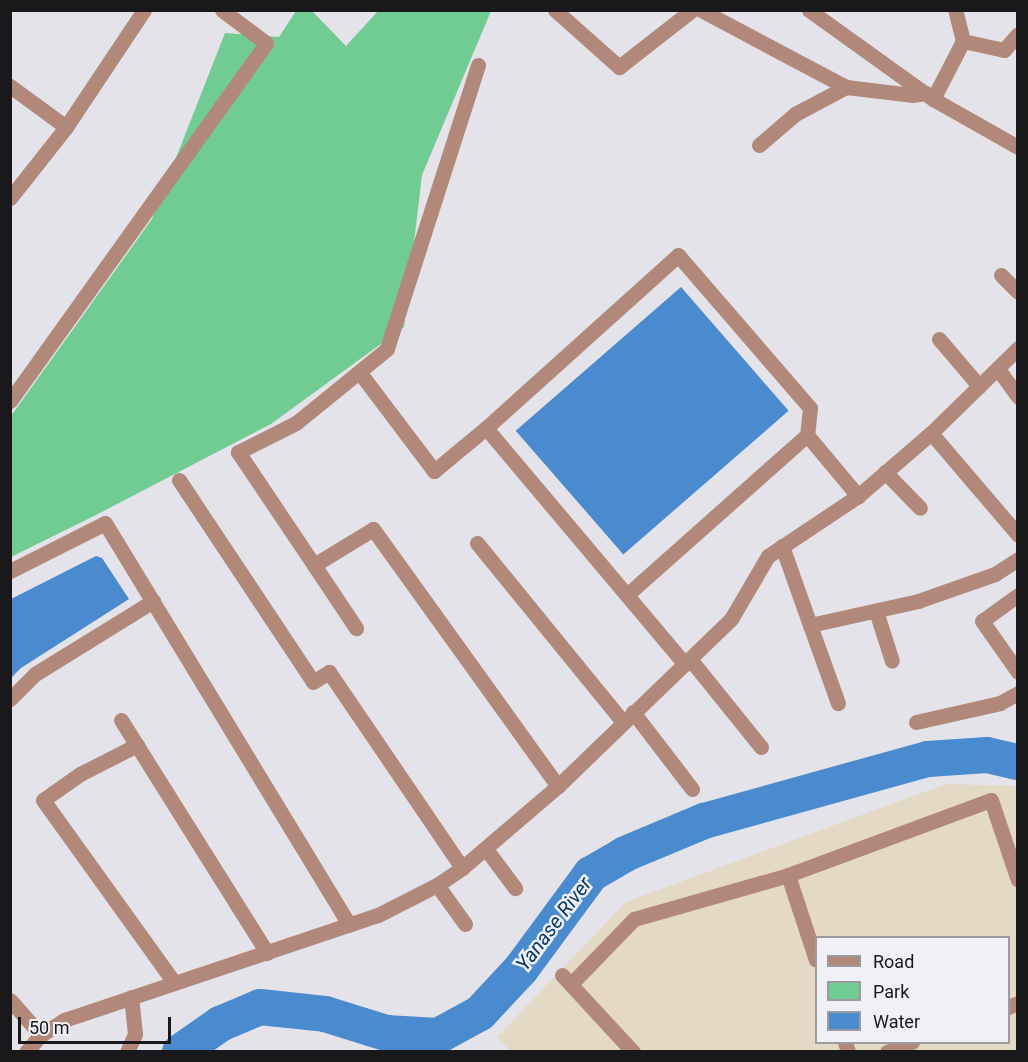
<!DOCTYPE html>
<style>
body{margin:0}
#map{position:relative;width:1028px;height:1062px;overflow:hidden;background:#e3e3e9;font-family:Roboto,sans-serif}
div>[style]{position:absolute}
.industrial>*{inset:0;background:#e3d9c4}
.green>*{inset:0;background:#71cc93}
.water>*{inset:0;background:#498bce;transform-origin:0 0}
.river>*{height:36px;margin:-18px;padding:0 18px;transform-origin:18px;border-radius:18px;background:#498bce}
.minor>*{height:15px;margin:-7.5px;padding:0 7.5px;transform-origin:7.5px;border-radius:7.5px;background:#b18879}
span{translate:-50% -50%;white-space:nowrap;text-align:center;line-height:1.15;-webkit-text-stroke:5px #f0f0f7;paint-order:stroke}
.water-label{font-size:20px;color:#053863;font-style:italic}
.frame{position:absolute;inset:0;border:12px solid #19191b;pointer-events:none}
.legend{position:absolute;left:815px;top:936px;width:195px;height:108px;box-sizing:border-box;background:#f0f0f7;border:2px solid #9a9a9f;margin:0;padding:8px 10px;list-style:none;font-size:18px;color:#19191b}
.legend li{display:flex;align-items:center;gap:12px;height:30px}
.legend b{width:30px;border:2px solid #9a9a9f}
.scale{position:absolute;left:18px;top:1017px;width:153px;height:27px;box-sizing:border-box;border:3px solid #19191b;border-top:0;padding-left:8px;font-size:18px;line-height:21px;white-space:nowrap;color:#19191b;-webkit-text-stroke:4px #f0f0f7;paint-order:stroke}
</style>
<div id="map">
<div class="industrial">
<div style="clip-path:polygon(evenodd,946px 784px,1017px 786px,1017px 1051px,511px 1052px,497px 1037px,626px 902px,946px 784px,816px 938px,1008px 938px,1008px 1042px,816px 1042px,816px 938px)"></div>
</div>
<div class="green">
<div style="clip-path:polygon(296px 11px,312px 11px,346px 46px,378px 11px,491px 11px,422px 175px,404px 327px,271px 424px,98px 514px,11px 557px,11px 416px,152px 219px,225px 33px,279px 37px)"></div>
</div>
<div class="water">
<div style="left:681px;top:287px;width:164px;height:219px;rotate:49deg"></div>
<div style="clip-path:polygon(96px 556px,102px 558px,129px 599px,21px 668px,11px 678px,11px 599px)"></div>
</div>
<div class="river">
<div style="left:180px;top:1052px;width:49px;rotate:-35deg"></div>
<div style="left:220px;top:1024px;width:43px;rotate:-23deg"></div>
<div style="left:260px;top:1007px;width:65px;rotate:6.1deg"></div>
<div style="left:325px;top:1014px;width:64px;rotate:17.3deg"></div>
<div style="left:386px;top:1033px;width:52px;rotate:3.3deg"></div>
<div style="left:438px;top:1036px;width:48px;rotate:-28.7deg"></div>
<div style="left:480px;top:1013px;width:60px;rotate:-47deg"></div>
<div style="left:521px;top:969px;width:118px;rotate:-53.6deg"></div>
<div style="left:591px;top:874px;width:39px;rotate:-30deg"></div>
<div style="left:625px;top:854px;width:86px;rotate:-22.7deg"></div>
<div style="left:704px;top:821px;width:232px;rotate:-15.5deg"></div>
<div style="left:928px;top:759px;width:59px;rotate:-3.9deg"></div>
<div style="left:987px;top:755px;width:32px;rotate:13deg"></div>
</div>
<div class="minor">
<div style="left:555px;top:10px;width:86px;rotate:41.7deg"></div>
<div style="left:619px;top:67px;width:93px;rotate:-38deg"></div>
<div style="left:701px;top:10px;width:164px;rotate:28deg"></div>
<div style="left:846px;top:87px;width:66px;rotate:6.9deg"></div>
<div style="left:912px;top:95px;width:14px;rotate:-8deg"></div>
<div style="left:809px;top:10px;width:153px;rotate:35.7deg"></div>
<div style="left:933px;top:99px;width:98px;rotate:29.5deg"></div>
<div style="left:963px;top:41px;width:42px;rotate:12.4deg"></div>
<div style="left:1004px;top:50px;width:21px;rotate:-49deg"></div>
<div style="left:478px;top:65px;width:298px;rotate:107.8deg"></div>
<div style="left:387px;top:349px;width:117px;rotate:140.9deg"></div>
<div style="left:296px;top:423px;width:65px;rotate:153.4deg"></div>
<div style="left:238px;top:452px;width:136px;rotate:56.1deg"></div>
<div style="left:314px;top:565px;width:69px;rotate:-31.4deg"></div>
<div style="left:373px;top:529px;width:317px;rotate:54.3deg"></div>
<div style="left:10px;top:86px;width:69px;rotate:36.2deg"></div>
<div style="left:933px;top:99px;width:65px;rotate:-62.7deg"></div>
<div style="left:963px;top:41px;width:32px;rotate:-104deg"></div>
<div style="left:759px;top:145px;width:48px;rotate:-40.7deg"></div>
<div style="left:795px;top:114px;width:58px;rotate:-27.9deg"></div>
<div style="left:10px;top:198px;width:90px;rotate:-51.7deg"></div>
<div style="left:66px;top:127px;width:141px;rotate:-56.3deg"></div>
<div style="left:1001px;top:275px;width:24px;rotate:45deg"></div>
<div style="left:939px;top:339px;width:62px;rotate:49.6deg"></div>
<div style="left:998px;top:369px;width:34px;rotate:54deg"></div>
<div style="left:360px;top:373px;width:123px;rotate:52.9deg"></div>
<div style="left:434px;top:471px;width:67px;rotate:-39.6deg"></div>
<div style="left:486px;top:428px;width:309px;rotate:49.9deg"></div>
<div style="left:10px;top:401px;width:440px;rotate:-54.4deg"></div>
<div style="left:266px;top:43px;width:55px;rotate:-143.1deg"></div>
<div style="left:486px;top:428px;width:258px;rotate:-42deg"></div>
<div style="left:678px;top:255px;width:202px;rotate:49.2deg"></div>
<div style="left:810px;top:408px;width:27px;rotate:96deg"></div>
<div style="left:807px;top:435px;width:241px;rotate:138.4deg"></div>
<div style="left:931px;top:433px;width:134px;rotate:49.5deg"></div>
<div style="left:807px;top:435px;width:80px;rotate:50.1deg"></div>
<div style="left:885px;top:472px;width:50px;rotate:45.8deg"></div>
<div style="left:179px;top:480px;width:242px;rotate:56.4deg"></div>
<div style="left:313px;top:682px;width:19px;rotate:-32deg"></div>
<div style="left:329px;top:672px;width:237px;rotate:55.8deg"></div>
<div style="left:477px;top:543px;width:231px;rotate:50.8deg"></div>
<div style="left:782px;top:546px;width:84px;rotate:70.5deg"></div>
<div style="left:810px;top:625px;width:111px;rotate:-12.5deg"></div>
<div style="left:918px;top:601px;width:82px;rotate:-19.3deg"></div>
<div style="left:995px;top:574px;width:27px;rotate:-33deg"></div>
<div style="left:314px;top:565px;width:76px;rotate:56.3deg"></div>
<div style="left:10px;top:571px;width:106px;rotate:-26.8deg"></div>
<div style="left:105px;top:523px;width:470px;rotate:58.7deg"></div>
<div style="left:1018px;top:595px;width:44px;rotate:144.2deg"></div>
<div style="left:982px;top:621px;width:62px;rotate:54.8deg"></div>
<div style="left:876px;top:611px;width:52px;rotate:72.3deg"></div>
<div style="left:810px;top:625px;width:83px;rotate:70.3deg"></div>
<div style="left:690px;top:659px;width:113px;rotate:51.1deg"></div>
<div style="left:10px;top:699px;width:35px;rotate:-45deg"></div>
<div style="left:35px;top:674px;width:139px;rotate:-31.7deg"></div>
<div style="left:633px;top:712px;width:97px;rotate:52.5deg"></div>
<div style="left:121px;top:720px;width:275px;rotate:57.9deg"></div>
<div style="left:916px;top:722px;width:86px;rotate:-12.7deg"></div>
<div style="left:1000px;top:703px;width:21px;rotate:-29deg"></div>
<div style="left:137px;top:745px;width:64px;rotate:153deg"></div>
<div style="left:80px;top:774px;width:45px;rotate:144.9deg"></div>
<div style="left:43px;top:800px;width:224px;rotate:54.3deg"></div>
<div style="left:486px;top:849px;width:49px;rotate:53.4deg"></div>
<div style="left:788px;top:875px;width:89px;rotate:71.8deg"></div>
<div style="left:437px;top:885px;width:48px;rotate:54.3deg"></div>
<div style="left:562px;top:975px;width:105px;rotate:47.3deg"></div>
<div style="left:571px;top:984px;width:91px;rotate:-45.9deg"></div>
<div style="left:634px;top:919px;width:160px;rotate:-15.9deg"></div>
<div style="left:788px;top:875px;width:216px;rotate:-20.3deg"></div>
<div style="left:991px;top:800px;width:84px;rotate:71.4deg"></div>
<div style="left:10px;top:1000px;width:47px;rotate:48.5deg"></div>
<div style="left:1008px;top:1007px;width:11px;rotate:-22deg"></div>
<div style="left:845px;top:1042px;width:10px;rotate:73deg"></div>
<div style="left:26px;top:1052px;width:23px;rotate:-49deg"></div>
<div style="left:41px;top:1035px;width:27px;rotate:-33deg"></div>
<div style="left:64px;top:1020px;width:331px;rotate:-18.5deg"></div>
<div style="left:378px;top:915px;width:66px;rotate:-27deg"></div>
<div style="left:437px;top:885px;width:30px;rotate:-34deg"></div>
<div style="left:462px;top:868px;width:126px;rotate:-40.5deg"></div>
<div style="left:558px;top:786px;width:240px;rotate:-44deg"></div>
<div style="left:731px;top:619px;width:73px;rotate:-59.6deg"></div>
<div style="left:768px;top:556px;width:108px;rotate:-33.7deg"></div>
<div style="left:858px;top:496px;width:96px;rotate:-40.8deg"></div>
<div style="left:931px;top:433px;width:122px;rotate:-44.3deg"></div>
<div style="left:127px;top:1052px;width:20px;rotate:-66deg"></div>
<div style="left:135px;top:1034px;width:37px;rotate:-96deg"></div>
<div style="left:887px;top:1052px;width:27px;rotate:-22deg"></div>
</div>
<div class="water-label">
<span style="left:554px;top:924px;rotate:-53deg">Yanase River</span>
</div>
<div class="frame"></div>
<ul class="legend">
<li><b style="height:8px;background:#b18879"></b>Road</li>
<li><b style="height:16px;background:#71cc93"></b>Park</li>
<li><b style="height:16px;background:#498bce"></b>Water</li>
</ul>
<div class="scale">50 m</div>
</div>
